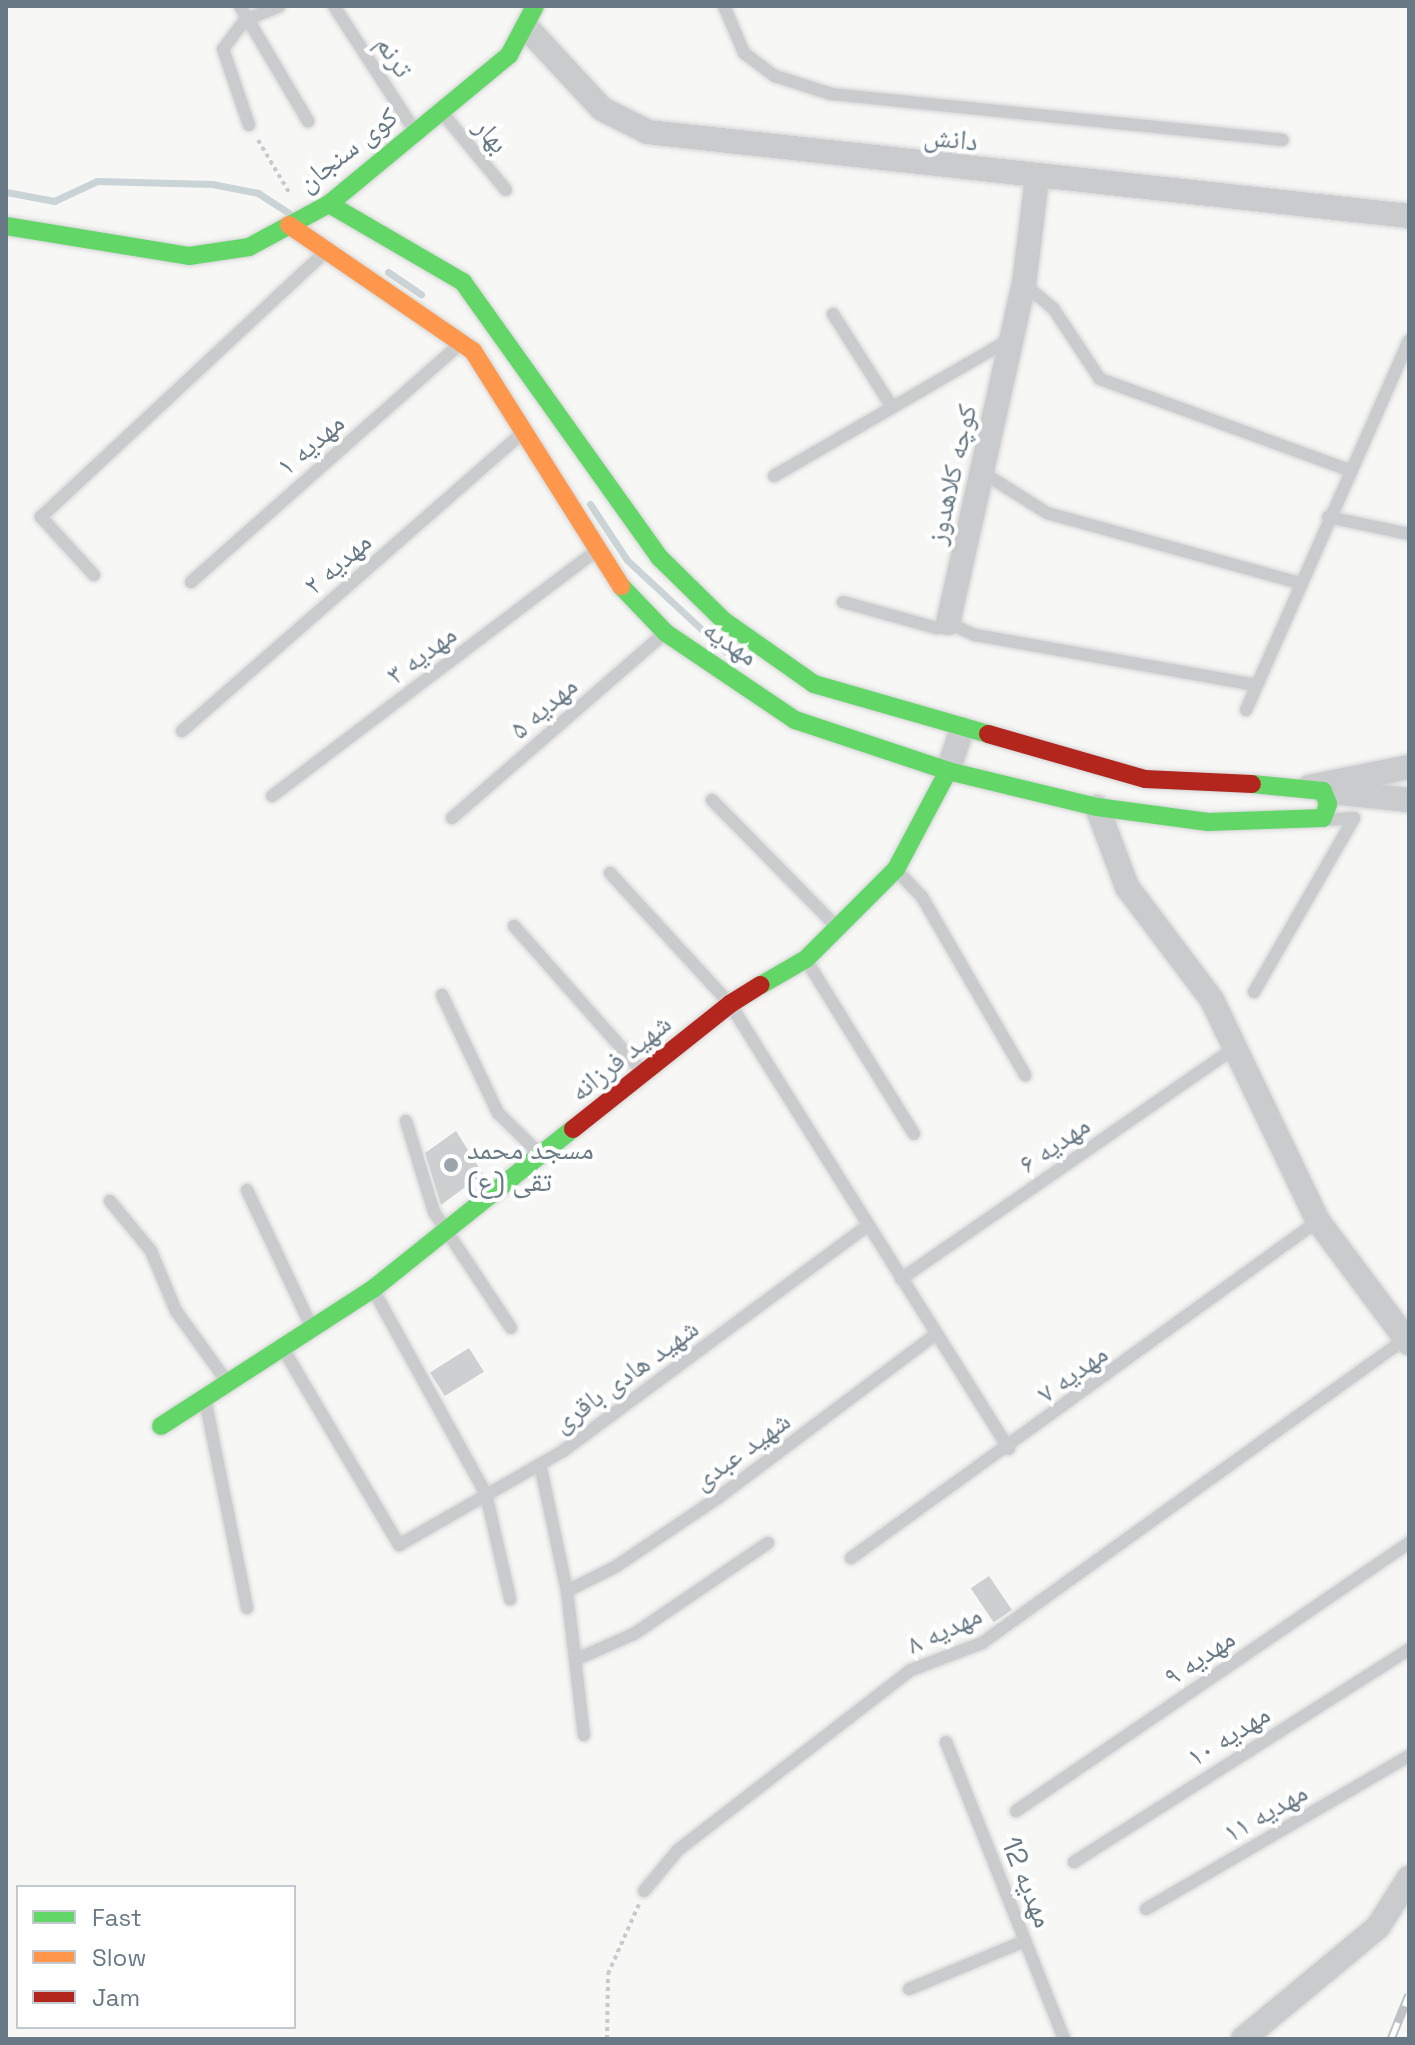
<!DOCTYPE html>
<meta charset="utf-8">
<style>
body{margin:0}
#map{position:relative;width:1415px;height:2045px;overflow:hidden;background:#f7f7f6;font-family:"Space Grotesk","Noto Naskh Arabic",sans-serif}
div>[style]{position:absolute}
.stream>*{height:7px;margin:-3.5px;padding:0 3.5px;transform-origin:3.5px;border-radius:3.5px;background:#cad3d5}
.building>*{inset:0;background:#cecfd0;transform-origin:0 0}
.path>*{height:4px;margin-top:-2px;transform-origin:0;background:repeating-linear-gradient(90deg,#c7c9ca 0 4px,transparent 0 8px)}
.roads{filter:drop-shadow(0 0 2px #d3d4d4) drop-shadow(0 0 2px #d3d4d4)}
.lane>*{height:12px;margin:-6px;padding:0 6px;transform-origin:6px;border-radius:6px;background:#cacbcc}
.street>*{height:24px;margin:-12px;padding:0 12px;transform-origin:12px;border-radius:12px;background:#cacbcc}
.fast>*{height:18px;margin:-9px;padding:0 9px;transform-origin:9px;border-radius:9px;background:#63d668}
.slow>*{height:18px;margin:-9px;padding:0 9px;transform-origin:9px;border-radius:9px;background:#ff974d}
.jam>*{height:18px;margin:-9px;padding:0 9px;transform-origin:9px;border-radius:9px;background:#b3261e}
.rail>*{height:9px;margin-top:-4.5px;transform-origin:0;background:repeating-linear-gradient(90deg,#fff 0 18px,#c0c1c3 0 36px);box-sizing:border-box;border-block:2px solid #c0c1c3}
.dots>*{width:22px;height:22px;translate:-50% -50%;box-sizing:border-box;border:4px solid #fff;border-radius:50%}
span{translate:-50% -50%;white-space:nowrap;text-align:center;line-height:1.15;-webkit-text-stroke:8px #fff;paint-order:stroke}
.street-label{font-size:28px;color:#687985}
.poi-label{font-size:28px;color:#687985}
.left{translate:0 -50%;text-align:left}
.frame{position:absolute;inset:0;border:8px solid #687985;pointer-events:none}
.legend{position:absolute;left:16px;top:1885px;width:280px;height:144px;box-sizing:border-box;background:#fff;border:2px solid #c3c9ce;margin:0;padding:10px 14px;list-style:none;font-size:24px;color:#687985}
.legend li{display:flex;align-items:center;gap:16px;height:40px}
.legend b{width:40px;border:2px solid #c3c9ce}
</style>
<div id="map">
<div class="stream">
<div style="left:6px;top:192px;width:49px;rotate:10.6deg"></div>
<div style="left:54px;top:201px;width:47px;rotate:-24.9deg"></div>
<div style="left:97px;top:181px;width:115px;rotate:1.5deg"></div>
<div style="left:212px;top:184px;width:47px;rotate:11.1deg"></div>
<div style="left:258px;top:193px;width:37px;rotate:33deg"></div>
<div style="left:388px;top:272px;width:40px;rotate:34deg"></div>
<div style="left:590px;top:504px;width:67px;rotate:56.5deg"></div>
<div style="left:627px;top:560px;width:137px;rotate:42.9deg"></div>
</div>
<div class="building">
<div style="clip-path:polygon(456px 1131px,483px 1174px,441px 1205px,425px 1153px)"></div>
<div style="left:469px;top:1348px;width:28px;height:46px;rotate:58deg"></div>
<div style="left:989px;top:1576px;width:41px;height:22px;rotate:56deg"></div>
</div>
<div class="path">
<div style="left:258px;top:140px;width:63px;rotate:59.3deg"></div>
<div style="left:607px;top:2039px;width:65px;rotate:-89.1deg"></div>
<div style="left:608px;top:1974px;width:77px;rotate:-66.1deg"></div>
</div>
<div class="roads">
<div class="lane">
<div style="left:240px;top:6px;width:134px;rotate:59.4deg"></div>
<div style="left:334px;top:6px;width:149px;rotate:57.1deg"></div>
<div style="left:724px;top:6px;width:51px;rotate:66.9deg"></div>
<div style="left:744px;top:53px;width:39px;rotate:37deg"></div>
<div style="left:775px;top:76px;width:59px;rotate:17.8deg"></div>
<div style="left:831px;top:94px;width:454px;rotate:5.8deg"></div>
<div style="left:444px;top:115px;width:97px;rotate:50.4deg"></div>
<div style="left:249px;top:125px;width:80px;rotate:-108.9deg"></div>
<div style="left:223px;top:49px;width:36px;rotate:-53deg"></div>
<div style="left:245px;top:20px;width:37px;rotate:-22deg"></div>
<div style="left:1024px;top:284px;width:38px;rotate:40deg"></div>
<div style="left:1053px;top:308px;width:85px;rotate:56.5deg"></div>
<div style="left:1100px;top:379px;width:265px;rotate:20.1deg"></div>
<div style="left:833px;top:314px;width:110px;rotate:57.6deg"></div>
<div style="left:982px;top:472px;width:77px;rotate:32.2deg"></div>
<div style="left:1047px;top:513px;width:263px;rotate:15.5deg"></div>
<div style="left:774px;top:476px;width:272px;rotate:-30.1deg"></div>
<div style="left:1328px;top:517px;width:83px;rotate:11.9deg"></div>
<div style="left:94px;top:575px;width:79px;rotate:-132.4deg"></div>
<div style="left:41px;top:517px;width:387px;rotate:-43deg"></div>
<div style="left:191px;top:582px;width:358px;rotate:-41.5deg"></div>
<div style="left:843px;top:602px;width:98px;rotate:15.5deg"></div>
<div style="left:937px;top:628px;width:12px;rotate:-24deg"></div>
<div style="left:948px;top:623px;width:30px;rotate:24deg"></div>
<div style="left:975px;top:635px;width:285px;rotate:10.1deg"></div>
<div style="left:1246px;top:710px;width:404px;rotate:-66.2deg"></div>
<div style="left:182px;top:731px;width:452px;rotate:-41.2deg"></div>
<div style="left:272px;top:796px;width:405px;rotate:-37.1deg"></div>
<div style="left:712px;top:800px;width:174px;rotate:45.5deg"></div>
<div style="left:452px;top:818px;width:281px;rotate:-41deg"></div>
<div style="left:898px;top:872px;width:35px;rotate:46deg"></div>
<div style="left:922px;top:897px;width:206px;rotate:59.9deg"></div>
<div style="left:610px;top:873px;width:178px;rotate:47.5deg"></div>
<div style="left:730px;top:1004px;width:525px;rotate:57.91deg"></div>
<div style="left:514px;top:926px;width:193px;rotate:48.6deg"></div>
<div style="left:808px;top:963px;width:201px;rotate:58.2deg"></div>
<div style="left:1254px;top:992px;width:201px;rotate:-60.1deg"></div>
<div style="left:1354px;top:818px;width:28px;rotate:176deg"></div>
<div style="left:442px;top:995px;width:131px;rotate:64.6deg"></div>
<div style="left:498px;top:1113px;width:59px;rotate:44.3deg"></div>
<div style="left:406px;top:1121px;width:95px;rotate:72.9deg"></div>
<div style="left:434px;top:1212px;width:139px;rotate:56.4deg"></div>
<div style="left:247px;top:1190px;width:150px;rotate:64.8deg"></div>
<div style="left:110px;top:1201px;width:65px;rotate:50.6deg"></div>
<div style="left:151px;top:1251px;width:65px;rotate:67.4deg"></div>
<div style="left:176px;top:1311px;width:84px;rotate:54.2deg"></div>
<div style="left:901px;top:1279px;width:405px;rotate:-34.7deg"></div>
<div style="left:375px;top:1293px;width:230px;rotate:61.1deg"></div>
<div style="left:486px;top:1494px;width:108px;rotate:77.1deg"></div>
<div style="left:285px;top:1352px;width:224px;rotate:59.4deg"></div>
<div style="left:399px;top:1545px;width:189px;rotate:-29.8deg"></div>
<div style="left:563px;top:1451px;width:378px;rotate:-36.5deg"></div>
<div style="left:206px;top:1404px;width:208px;rotate:78.6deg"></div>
<div style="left:540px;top:1464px;width:130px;rotate:78deg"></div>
<div style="left:567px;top:1591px;width:145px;rotate:83.3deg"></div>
<div style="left:851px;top:1558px;width:576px;rotate:-35.82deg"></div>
<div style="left:567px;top:1591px;width:54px;rotate:-26.6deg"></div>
<div style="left:615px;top:1567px;width:125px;rotate:-33.9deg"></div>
<div style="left:719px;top:1497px;width:271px;rotate:-36.9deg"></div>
<div style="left:577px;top:1659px;width:62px;rotate:-23.7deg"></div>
<div style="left:634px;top:1634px;width:162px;rotate:-34.2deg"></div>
<div style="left:946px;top:1742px;width:320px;rotate:68.3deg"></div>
<div style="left:1016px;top:1811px;width:476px;rotate:-34.3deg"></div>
<div style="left:1074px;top:1862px;width:397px;rotate:-32.4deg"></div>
<div style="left:644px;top:1891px;width:53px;rotate:-50.3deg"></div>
<div style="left:678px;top:1850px;width:294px;rotate:-37.7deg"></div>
<div style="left:911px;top:1670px;width:76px;rotate:-20.8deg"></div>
<div style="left:982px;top:1643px;width:521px;rotate:-35.7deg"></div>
<div style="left:1146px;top:1909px;width:304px;rotate:-30.2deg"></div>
<div style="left:909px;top:1989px;width:126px;rotate:-22.5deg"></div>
</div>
<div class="street">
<div style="left:527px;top:28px;width:110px;rotate:47.2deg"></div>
<div style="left:602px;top:109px;width:51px;rotate:26.6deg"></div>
<div style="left:648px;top:132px;width:766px;rotate:6.3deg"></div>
<div style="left:948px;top:623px;width:347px;rotate:-77.4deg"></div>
<div style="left:1024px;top:284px;width:107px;rotate:-83deg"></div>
<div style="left:948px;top:771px;width:44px;rotate:-71.6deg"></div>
<div style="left:1309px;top:787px;width:102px;rotate:-11.3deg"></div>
<div style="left:1323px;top:791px;width:86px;rotate:6deg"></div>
<div style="left:1097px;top:807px;width:85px;rotate:69.4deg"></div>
<div style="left:1127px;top:887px;width:141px;rotate:53deg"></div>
<div style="left:1212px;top:1000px;width:245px;rotate:64.4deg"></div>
<div style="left:1318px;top:1221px;width:152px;rotate:53.3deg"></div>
<div style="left:1243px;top:2039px;width:175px;rotate:-39.7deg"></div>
<div style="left:1378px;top:1927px;width:58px;rotate:-57.7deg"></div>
</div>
<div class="fast">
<div style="left:329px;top:204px;width:155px;rotate:30.2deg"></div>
<div style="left:463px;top:282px;width:338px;rotate:54.5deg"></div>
<div style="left:659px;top:557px;width:90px;rotate:44.5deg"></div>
<div style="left:723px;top:620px;width:111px;rotate:35.1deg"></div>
<div style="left:814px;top:684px;width:181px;rotate:16deg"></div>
<div style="left:6px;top:226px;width:185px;rotate:9.3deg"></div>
<div style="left:189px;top:256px;width:61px;rotate:-8.5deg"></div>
<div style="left:249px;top:247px;width:91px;rotate:-28.3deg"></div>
<div style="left:329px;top:204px;width:234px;rotate:-39.6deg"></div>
<div style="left:509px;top:55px;width:55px;rotate:-62deg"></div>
<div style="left:621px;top:586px;width:65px;rotate:46.2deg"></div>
<div style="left:666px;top:633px;width:156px;rotate:34deg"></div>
<div style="left:795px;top:720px;width:161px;rotate:18.4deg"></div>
<div style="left:948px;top:771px;width:153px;rotate:13.6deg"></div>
<div style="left:1097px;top:807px;width:112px;rotate:7.7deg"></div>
<div style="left:1208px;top:822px;width:115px;rotate:-2deg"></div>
<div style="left:1323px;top:818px;width:15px;rotate:-70deg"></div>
<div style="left:1328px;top:804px;width:14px;rotate:-111deg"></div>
<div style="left:1323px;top:791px;width:71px;rotate:-174.4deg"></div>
<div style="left:761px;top:985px;width:52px;rotate:-30deg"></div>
<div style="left:806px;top:959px;width:127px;rotate:-45deg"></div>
<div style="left:896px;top:869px;width:111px;rotate:-62deg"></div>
<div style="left:161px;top:1426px;width:252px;rotate:-32.9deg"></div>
<div style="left:373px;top:1289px;width:256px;rotate:-38.7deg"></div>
</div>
<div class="slow">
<div style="left:289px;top:225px;width:223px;rotate:34.4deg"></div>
<div style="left:473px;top:351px;width:278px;rotate:57.8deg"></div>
</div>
<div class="jam">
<div style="left:988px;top:734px;width:163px;rotate:16deg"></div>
<div style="left:1145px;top:779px;width:107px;rotate:2.7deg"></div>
<div style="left:573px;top:1129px;width:201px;rotate:-38.5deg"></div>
<div style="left:730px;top:1004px;width:36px;rotate:-32deg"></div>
</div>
</div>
<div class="rail">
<div style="left:1391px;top:2039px;width:48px;rotate:-68.2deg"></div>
</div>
<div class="dots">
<div style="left:451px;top:1165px;background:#9aa5ad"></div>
</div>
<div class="street-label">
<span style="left:395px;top:56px;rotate:57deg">ترنم</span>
<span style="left:492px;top:135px;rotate:50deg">بهار</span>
<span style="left:951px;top:138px;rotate:6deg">دانش</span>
<span style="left:347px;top:149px;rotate:-38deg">کوی سنجان</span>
<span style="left:310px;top:444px;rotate:-41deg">مهدیه ۱</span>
<span style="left:951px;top:474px;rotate:-77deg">کوچه کلاهدوز</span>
<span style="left:337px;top:563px;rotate:-41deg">مهدیه ۲</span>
<span style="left:731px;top:642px;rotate:34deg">مهدیه</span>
<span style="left:421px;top:654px;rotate:-37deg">مهدیه ۳</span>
<span style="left:543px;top:707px;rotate:-41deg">مهدیه ۵</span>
<span style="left:620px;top:1057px;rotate:-39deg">شهید فرزانه</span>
<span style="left:1054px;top:1144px;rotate:-35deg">مهدیه ۶</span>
<span style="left:1072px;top:1373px;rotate:-36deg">مهدیه ۷</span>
<span style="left:625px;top:1375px;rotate:-36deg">شهید هادی باقری</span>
<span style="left:741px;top:1450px;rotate:-36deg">شهید عبدی</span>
<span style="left:944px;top:1629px;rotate:-25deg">مهدیه ۸</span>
<span style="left:1199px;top:1657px;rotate:-34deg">مهدیه ۹</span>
<span style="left:1228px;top:1735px;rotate:-32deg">مهدیه ۱۰</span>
<span style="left:1265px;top:1812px;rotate:-30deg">مهدیه ۱۱</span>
<span style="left:1028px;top:1882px;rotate:68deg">مهدیه 12</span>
</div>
<div class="poi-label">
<span class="left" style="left:467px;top:1165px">مسجد محمد<br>تقی (ع)</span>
</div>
<div class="frame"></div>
<ul class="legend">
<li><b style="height:10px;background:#63d668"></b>Fast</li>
<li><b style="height:10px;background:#ff974d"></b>Slow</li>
<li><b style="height:10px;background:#b3261e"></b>Jam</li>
</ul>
</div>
